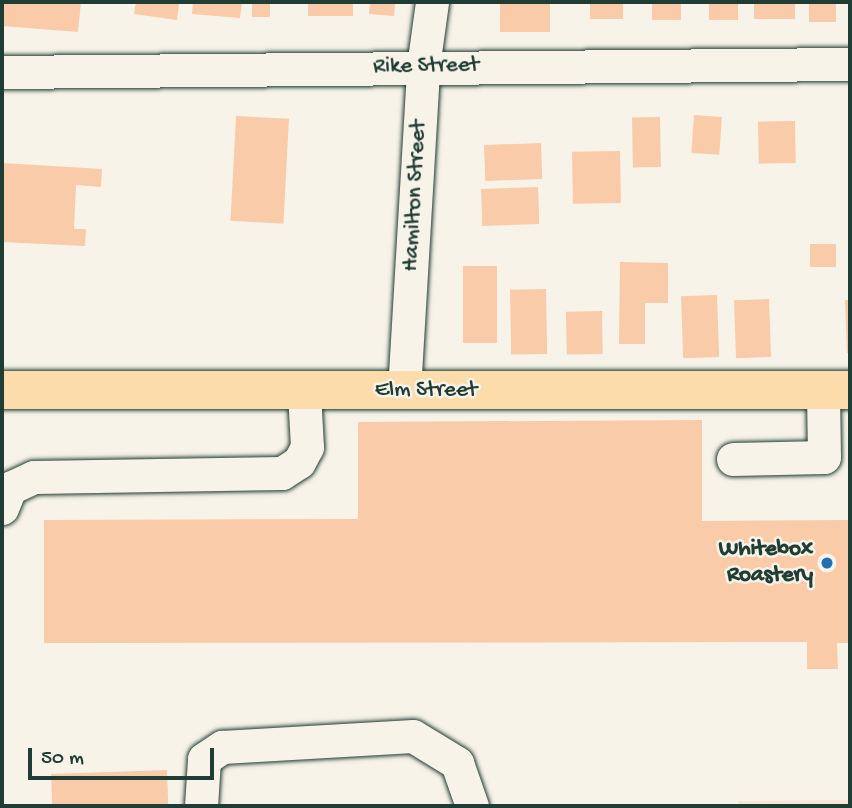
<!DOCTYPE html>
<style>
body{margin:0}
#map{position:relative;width:852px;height:808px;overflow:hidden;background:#f7f3e8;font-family:"Gochi Hand",sans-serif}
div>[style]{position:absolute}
.built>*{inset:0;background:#f8e7d5}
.building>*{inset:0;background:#f9cba8;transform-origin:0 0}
.roads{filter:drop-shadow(0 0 2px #1f3d34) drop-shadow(0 0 2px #1f3d34)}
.minor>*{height:33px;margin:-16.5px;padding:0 16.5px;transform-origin:16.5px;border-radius:16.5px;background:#f7f3e8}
.major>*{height:38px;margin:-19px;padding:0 19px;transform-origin:19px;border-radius:19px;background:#fddcac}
.dots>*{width:19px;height:19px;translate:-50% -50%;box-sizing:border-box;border:4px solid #f7f3e8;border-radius:50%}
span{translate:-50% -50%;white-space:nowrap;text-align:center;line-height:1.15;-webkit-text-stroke:5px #f7f3e8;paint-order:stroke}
.street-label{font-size:23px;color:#1f3d34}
.poi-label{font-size:23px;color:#1f3d34;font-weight:700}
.right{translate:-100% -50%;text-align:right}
.frame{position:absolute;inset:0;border:4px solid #1f3d34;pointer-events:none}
.scale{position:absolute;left:28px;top:748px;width:186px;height:32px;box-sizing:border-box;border:4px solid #1f3d34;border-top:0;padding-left:9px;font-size:21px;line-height:24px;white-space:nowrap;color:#1f3d34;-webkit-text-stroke:5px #f7f3e8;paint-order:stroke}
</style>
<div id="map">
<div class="built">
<div style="clip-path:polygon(850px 800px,850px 806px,738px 806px,738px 801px)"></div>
</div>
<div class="building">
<div style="clip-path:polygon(2px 2px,81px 2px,78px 32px,2px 26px)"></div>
<div style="clip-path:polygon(136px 2px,179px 2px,177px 20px,134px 14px)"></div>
<div style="clip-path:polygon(193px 2px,242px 2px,240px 18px,192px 14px)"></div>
<div style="left:252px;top:2px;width:18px;height:15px"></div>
<div style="left:308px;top:2px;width:45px;height:14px"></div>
<div style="clip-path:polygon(370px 2px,405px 2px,395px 4px,394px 16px,369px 14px)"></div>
<div style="left:500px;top:2px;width:50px;height:30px"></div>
<div style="left:590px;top:2px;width:33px;height:17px"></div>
<div style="left:652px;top:2px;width:29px;height:18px"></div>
<div style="left:709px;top:2px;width:29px;height:18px"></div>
<div style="left:754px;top:2px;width:41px;height:17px"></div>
<div style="left:809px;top:2px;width:27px;height:20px"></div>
<div style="left:694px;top:115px;width:28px;height:38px;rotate:4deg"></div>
<div style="left:236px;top:116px;width:53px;height:105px;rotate:3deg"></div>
<div style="left:660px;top:117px;width:50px;height:28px;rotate:89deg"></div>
<div style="left:795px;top:121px;width:42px;height:37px;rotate:89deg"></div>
<div style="left:541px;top:143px;width:36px;height:57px;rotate:88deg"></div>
<div style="left:620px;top:151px;width:52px;height:48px;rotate:89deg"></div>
<div style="clip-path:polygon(2px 163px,102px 169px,101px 187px,76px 185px,74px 229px,86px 229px,85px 246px,2px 242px)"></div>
<div style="left:538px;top:187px;width:37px;height:57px;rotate:88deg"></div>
<div style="left:810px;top:244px;width:26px;height:23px"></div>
<div style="clip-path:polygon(620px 262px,668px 263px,668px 303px,645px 303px,645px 344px,619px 344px)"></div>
<div style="left:463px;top:266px;width:34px;height:77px"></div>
<div style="left:546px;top:289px;width:65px;height:36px;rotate:89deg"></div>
<div style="left:717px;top:295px;width:62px;height:36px;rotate:88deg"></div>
<div style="left:769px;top:299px;width:58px;height:35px;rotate:88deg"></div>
<div style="clip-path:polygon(845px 300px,850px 300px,850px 353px,847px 353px)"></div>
<div style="left:602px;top:311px;width:43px;height:36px;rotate:89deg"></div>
<div style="clip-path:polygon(702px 420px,702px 521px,850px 520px,850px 643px,837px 643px,838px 669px,807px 669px,807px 642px,44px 643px,44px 520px,358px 519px,358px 422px)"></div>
<div style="left:167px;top:770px;width:36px;height:116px;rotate:88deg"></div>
</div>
<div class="roads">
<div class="minor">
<div style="left:2px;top:72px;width:848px;rotate:-0.54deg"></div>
<div style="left:404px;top:391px;width:325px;rotate:-86.6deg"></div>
<div style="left:423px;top:67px;width:66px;rotate:-82.1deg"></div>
<div style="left:733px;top:459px;width:91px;rotate:-1.3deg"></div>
<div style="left:824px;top:457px;width:66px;rotate:-90.9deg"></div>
<div style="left:2px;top:508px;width:22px;rotate:-68deg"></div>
<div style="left:10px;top:488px;width:26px;rotate:-25deg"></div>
<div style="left:34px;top:477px;width:248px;rotate:-0.9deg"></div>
<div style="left:282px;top:473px;width:20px;rotate:-33deg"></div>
<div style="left:299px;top:462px;width:17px;rotate:-62deg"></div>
<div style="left:307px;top:447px;width:55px;rotate:-93.1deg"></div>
<div style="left:201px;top:806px;width:47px;rotate:-86.3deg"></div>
<div style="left:204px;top:759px;width:22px;rotate:-34deg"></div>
<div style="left:222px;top:747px;width:191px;rotate:-3.3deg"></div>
<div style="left:413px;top:736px;width:52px;rotate:31.5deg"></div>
<div style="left:457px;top:763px;width:46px;rotate:70.8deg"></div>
</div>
<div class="major">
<div style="left:2px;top:390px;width:848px"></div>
</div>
</div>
<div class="dots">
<div style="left:827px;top:563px;background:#1f6fb2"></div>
</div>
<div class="street-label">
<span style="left:426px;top:67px;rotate:-1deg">Rike Street</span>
<span style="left:416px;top:196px;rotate:-87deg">Hamilton Street</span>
<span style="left:426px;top:391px">Elm Street</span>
</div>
<div class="poi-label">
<span class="right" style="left:813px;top:563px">Whitebox<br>Roastery</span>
</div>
<div class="frame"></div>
<div class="scale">50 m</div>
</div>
